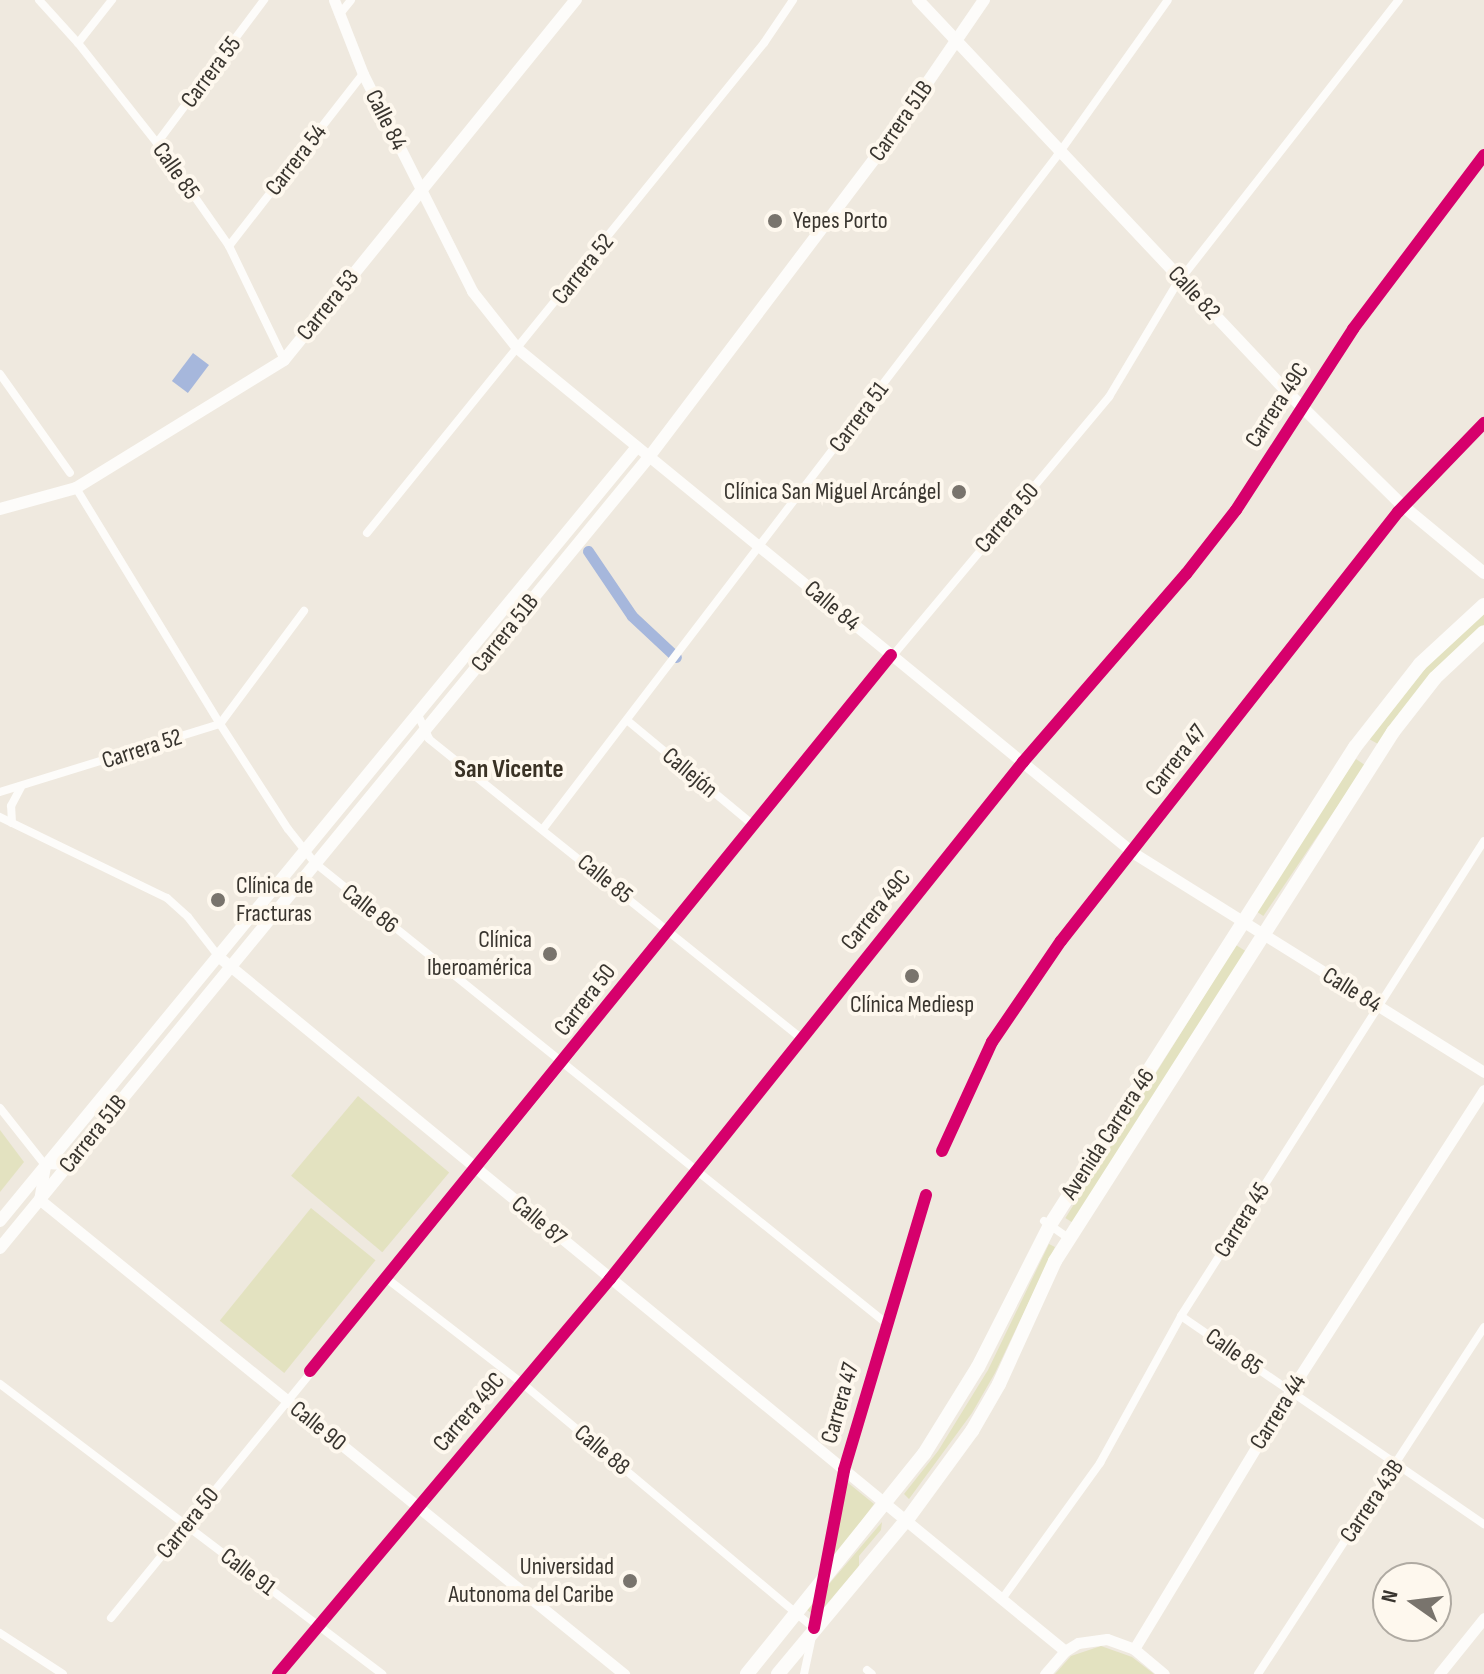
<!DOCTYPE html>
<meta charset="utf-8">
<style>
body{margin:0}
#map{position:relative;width:1484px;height:1674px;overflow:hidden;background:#efe9df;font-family:"Sofia Sans Condensed",sans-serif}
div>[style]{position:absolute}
.green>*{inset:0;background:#e3e2c0;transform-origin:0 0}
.water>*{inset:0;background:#a6b7dc;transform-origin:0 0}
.canal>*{height:11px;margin:-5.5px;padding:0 5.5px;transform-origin:5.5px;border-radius:5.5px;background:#a6b7dc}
.minor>*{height:8px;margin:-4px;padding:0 4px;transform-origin:4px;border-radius:4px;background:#fdfcfa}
.tertiary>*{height:11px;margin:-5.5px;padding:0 5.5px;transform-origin:5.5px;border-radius:5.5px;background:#fdfcfa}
.secondary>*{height:12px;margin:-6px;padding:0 6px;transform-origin:6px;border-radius:6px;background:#fdfcfa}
.primary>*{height:14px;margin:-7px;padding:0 7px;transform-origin:7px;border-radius:7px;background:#fdfcfa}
.cycleway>*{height:12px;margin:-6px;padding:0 6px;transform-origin:6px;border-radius:6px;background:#d6006c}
.dots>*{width:22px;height:22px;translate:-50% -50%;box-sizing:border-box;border:4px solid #fef8ee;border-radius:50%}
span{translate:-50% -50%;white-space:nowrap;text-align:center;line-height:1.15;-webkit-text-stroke:8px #fef8ee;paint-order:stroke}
.street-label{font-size:24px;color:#39352f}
.poi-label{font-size:24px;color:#39352f}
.left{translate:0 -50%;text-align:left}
.right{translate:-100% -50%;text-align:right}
.neighbourhood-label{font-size:26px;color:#3a3225;font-weight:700}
.north{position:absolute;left:1372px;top:1562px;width:80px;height:80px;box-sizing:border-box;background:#fef8ee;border:2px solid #afaaa2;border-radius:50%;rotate:284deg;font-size:22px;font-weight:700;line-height:32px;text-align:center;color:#39352f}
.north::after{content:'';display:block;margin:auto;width:28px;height:36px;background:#79746d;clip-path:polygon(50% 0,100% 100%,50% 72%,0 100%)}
</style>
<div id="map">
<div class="green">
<div style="clip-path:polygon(1484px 613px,1484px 625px,1434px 670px,1378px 744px,1369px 739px,1427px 665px)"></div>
<div style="left:1356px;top:759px;width:11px;height:182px;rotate:34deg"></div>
<div style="left:1236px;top:945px;width:13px;height:322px;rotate:32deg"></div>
<div style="left:358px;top:1096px;width:119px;height:104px;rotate:40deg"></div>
<div style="clip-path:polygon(0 1130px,24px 1162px,0 1192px)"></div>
<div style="left:311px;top:1208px;width:83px;height:145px;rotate:39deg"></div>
<div style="clip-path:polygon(1049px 1244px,1055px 1247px,995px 1373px,972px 1413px,909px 1499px,904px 1494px,938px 1451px,988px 1370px)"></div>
<div style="clip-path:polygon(847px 1482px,874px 1504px,825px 1570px,828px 1559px)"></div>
<div style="clip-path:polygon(882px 1522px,881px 1530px,859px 1556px,859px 1566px,816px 1617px,807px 1610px)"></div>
<div style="clip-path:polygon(1101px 1646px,1132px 1657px,1154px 1674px,1055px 1674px,1071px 1656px)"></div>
</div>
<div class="water">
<div style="left:193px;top:353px;width:20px;height:35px;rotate:37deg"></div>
</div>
<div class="canal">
<div style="left:588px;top:551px;width:78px;rotate:55.9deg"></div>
<div style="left:632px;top:616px;width:60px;rotate:43deg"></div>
</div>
<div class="minor">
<div style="left:39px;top:0;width:58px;rotate:47.8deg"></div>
<div style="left:78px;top:43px;width:127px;rotate:51.7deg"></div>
<div style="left:157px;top:143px;width:126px;rotate:55deg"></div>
<div style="left:229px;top:246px;width:127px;rotate:64.2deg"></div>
<div style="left:339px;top:15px;width:19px;rotate:-51deg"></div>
<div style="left:78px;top:43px;width:55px;rotate:-51.7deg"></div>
<div style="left:157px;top:143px;width:179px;rotate:-53.2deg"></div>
<div style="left:229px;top:246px;width:218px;rotate:-52.1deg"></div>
<div style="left:0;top:374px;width:121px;rotate:54.7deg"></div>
<div style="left:76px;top:488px;width:276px;rotate:58.6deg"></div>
<div style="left:220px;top:724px;width:125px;rotate:57.1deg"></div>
<div style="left:288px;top:829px;width:43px;rotate:51.5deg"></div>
<div style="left:315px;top:863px;width:733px;rotate:38.86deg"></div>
<div style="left:367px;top:533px;width:631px;rotate:-50.99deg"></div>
<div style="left:764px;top:43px;width:52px;rotate:-56deg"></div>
<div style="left:418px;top:715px;width:26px;rotate:65deg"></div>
<div style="left:429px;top:739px;width:477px;rotate:38.8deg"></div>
<div style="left:628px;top:721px;width:161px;rotate:39.7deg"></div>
<div style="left:0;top:792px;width:230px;rotate:-17.2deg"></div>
<div style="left:220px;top:724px;width:141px;rotate:-53.4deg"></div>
<div style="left:0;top:817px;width:186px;rotate:25.9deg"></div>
<div style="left:167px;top:898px;width:28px;rotate:42deg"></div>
<div style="left:188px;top:917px;width:51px;rotate:52.2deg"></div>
<div style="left:12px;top:823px;width:17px;rotate:-93deg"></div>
<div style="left:11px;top:806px;width:21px;rotate:-62deg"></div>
<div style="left:543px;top:829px;width:847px;rotate:-52.63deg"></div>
<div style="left:1057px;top:156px;width:191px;rotate:-54.6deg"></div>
<div style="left:0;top:1108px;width:73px;rotate:51.7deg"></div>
<div style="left:45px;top:1165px;width:21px;rotate:3deg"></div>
<div style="left:942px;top:1151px;width:120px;rotate:-65.4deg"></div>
<div style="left:992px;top:1042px;width:122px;rotate:-55.7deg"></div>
<div style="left:1061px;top:941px;width:546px;rotate:-51.85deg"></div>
<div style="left:1398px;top:512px;width:124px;rotate:-46deg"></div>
<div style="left:1044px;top:1221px;width:32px;rotate:35deg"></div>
<div style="left:386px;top:1278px;width:173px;rotate:37.7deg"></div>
<div style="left:523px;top:1384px;width:380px;rotate:40deg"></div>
<div style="left:1181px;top:1316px;width:368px;rotate:34.5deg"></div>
<div style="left:0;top:1384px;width:480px;rotate:37.2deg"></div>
<div style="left:1002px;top:1599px;width:168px;rotate:-54.2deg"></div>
<div style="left:1100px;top:1463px;width:168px;rotate:-61.1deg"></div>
<div style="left:1181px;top:1316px;width:563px;rotate:-57.47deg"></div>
<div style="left:111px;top:1618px;width:716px;rotate:-50.84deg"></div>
<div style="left:563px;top:1063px;width:305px;rotate:-51.7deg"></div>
<div style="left:752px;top:824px;width:557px;rotate:-50.1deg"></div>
<div style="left:1109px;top:397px;width:131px;rotate:-59.1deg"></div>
<div style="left:1176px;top:285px;width:362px;rotate:-52deg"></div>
<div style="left:814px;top:1626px;width:159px;rotate:-79.1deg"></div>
<div style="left:844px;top:1470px;width:287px;rotate:-73.4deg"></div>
<div style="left:0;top:1633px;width:75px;rotate:33.1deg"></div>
<div style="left:867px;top:1670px;width:6px;rotate:39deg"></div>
<div style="left:278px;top:1674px;width:516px;rotate:-49.95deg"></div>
<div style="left:610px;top:1279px;width:662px;rotate:-51.38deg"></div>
<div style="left:1023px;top:762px;width:249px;rotate:-49.1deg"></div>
<div style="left:1186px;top:574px;width:81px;rotate:-52deg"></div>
<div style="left:1236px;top:510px;width:216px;rotate:-57.1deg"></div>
<div style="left:1353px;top:329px;width:218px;rotate:-53deg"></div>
<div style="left:804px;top:1674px;width:35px;rotate:-78deg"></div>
<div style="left:1258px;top:1674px;width:414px;rotate:-56.9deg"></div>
</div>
<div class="tertiary">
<div style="left:334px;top:0;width:79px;rotate:68.6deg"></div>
<div style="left:363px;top:74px;width:243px;rotate:63.3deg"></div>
<div style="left:472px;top:291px;width:74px;rotate:51.6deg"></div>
<div style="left:518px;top:349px;width:794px;rotate:39.32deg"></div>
<div style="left:1132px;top:852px;width:415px;rotate:32deg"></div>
<div style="left:219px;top:957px;width:1094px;rotate:39.36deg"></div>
<div style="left:45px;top:1166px;width:34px;rotate:100deg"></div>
<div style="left:39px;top:1199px;width:754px;rotate:39.08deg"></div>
<div style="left:1134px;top:1649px;width:301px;rotate:-58.8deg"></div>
<div style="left:1290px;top:1391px;width:358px;rotate:-57.2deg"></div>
<div style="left:1045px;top:1674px;width:30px;rotate:-49deg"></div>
<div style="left:1065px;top:1651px;width:15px;rotate:-32deg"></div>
<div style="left:1078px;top:1643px;width:29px;rotate:-8deg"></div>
<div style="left:1107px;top:1639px;width:29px;rotate:20deg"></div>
<div style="left:1134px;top:1649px;width:39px;rotate:40deg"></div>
<div style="left:1439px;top:1674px;width:72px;rotate:-51.2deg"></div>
</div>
<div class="secondary">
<div style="left:918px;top:0;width:544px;rotate:46.71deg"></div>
<div style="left:1291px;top:396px;width:157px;rotate:44.5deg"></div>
<div style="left:1403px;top:506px;width:105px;rotate:39.6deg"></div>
<div style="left:0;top:509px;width:79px;rotate:-15.4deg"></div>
<div style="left:76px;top:488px;width:244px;rotate:-31.6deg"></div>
<div style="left:284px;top:360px;width:464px;rotate:-51deg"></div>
<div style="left:0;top:1221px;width:1002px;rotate:-50.55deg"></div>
<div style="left:0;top:1248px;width:1023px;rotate:-50.63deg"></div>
<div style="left:649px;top:457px;width:390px;rotate:-52.9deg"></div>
<div style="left:884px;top:146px;width:177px;rotate:-55.6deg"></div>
</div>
<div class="primary">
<div style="left:747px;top:1674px;width:282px;rotate:-51.2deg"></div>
<div style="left:924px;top:1454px;width:102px;rotate:-58.2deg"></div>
<div style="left:978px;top:1367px;width:159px;rotate:-63.1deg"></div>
<div style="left:1050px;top:1225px;width:567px;rotate:-57.46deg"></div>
<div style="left:1355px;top:747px;width:105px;rotate:-51.9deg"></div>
<div style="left:1420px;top:664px;width:87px;rotate:-42.7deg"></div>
<div style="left:778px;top:1674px;width:204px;rotate:-50.2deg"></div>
<div style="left:909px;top:1517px;width:107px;rotate:-53.8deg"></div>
<div style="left:972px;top:1431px;width:54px;rotate:-60.1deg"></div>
<div style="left:999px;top:1384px;width:135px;rotate:-65.5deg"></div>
<div style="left:1055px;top:1261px;width:628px;rotate:-57.42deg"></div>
<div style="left:1393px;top:732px;width:68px;rotate:-52.1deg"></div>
<div style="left:1435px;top:678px;width:67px;rotate:-43.2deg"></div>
</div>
<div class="cycleway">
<div style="left:942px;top:1151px;width:120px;rotate:-65.4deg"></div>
<div style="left:992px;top:1042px;width:122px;rotate:-55.7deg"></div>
<div style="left:1061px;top:941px;width:546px;rotate:-51.85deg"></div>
<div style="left:1398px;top:512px;width:124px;rotate:-46deg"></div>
<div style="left:310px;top:1371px;width:922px;rotate:-50.94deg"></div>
<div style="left:814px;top:1628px;width:161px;rotate:-79.2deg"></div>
<div style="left:844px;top:1470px;width:287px;rotate:-73.4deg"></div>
<div style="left:278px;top:1674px;width:516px;rotate:-49.95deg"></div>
<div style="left:610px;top:1279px;width:662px;rotate:-51.38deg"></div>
<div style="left:1023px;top:762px;width:249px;rotate:-49.1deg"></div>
<div style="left:1186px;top:574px;width:81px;rotate:-52deg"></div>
<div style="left:1236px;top:510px;width:216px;rotate:-57.1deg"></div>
<div style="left:1353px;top:329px;width:218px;rotate:-53deg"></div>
</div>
<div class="dots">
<div style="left:775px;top:221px;background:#79746d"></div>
<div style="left:959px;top:492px;background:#79746d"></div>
<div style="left:218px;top:900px;background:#79746d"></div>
<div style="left:550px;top:954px;background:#79746d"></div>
<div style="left:912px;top:976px;background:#79746d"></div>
<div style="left:630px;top:1581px;background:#79746d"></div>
</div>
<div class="street-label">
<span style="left:211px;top:72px;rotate:-53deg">Carrera 55</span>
<span style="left:386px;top:120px;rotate:63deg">Calle 84</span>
<span style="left:901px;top:121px;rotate:-55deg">Carrera 51B</span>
<span style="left:296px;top:160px;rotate:-52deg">Carrera 54</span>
<span style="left:176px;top:171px;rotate:55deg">Calle 85</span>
<span style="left:583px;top:269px;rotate:-51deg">Carrera 52</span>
<span style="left:1194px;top:293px;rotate:47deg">Calle 82</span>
<span style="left:328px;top:305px;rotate:-51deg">Carrera 53</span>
<span style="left:1277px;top:405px;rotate:-57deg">Carrera 49C</span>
<span style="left:859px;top:417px;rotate:-53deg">Carrera 51</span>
<span style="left:1007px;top:518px;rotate:-49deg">Carrera 50</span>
<span style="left:832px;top:606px;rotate:40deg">Calle 84</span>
<span style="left:505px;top:633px;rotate:-51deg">Carrera 51B</span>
<span style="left:142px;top:749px;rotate:-18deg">Carrera 52</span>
<span style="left:1176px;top:760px;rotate:-52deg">Carrera 47</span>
<span style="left:690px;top:773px;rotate:40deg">Callejón</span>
<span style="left:605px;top:879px;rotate:39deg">Calle 85</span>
<span style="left:370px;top:909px;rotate:38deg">Calle 86</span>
<span style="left:876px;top:910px;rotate:-51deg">Carrera 49C</span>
<span style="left:1352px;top:990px;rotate:32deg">Calle 84</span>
<span style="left:585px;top:1000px;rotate:-52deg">Carrera 50</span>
<span style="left:93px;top:1134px;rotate:-51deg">Carrera 51B</span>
<span style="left:1108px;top:1134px;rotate:-57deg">Avenida Carrera 46</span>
<span style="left:1242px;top:1220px;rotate:-58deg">Carrera 45</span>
<span style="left:539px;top:1221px;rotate:40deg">Calle 87</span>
<span style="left:1234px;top:1352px;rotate:35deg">Calle 85</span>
<span style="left:840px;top:1403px;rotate:-74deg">Carrera 47</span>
<span style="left:469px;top:1412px;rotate:-49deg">Carrera 49C</span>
<span style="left:1278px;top:1412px;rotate:-58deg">Carrera 44</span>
<span style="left:318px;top:1426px;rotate:39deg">Calle 90</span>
<span style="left:602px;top:1450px;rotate:40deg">Calle 88</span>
<span style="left:1372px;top:1501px;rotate:-56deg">Carrera 43B</span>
<span style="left:188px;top:1523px;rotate:-51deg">Carrera 50</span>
<span style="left:248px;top:1572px;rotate:37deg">Calle 91</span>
</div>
<div class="poi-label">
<span class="left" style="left:793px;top:221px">Yepes Porto</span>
<span class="right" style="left:941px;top:492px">Clínica San Miguel Arcángel</span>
<span class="left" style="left:236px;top:900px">Clínica de<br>Fracturas</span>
<span class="right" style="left:532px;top:954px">Clínica<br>Iberoamérica</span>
<span style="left:912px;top:1005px">Clínica Mediesp</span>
<span class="right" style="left:614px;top:1581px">Universidad<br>Autonoma del Caribe</span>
</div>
<div class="neighbourhood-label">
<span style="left:509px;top:770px">San Vicente</span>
</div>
<div class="north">N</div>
</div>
